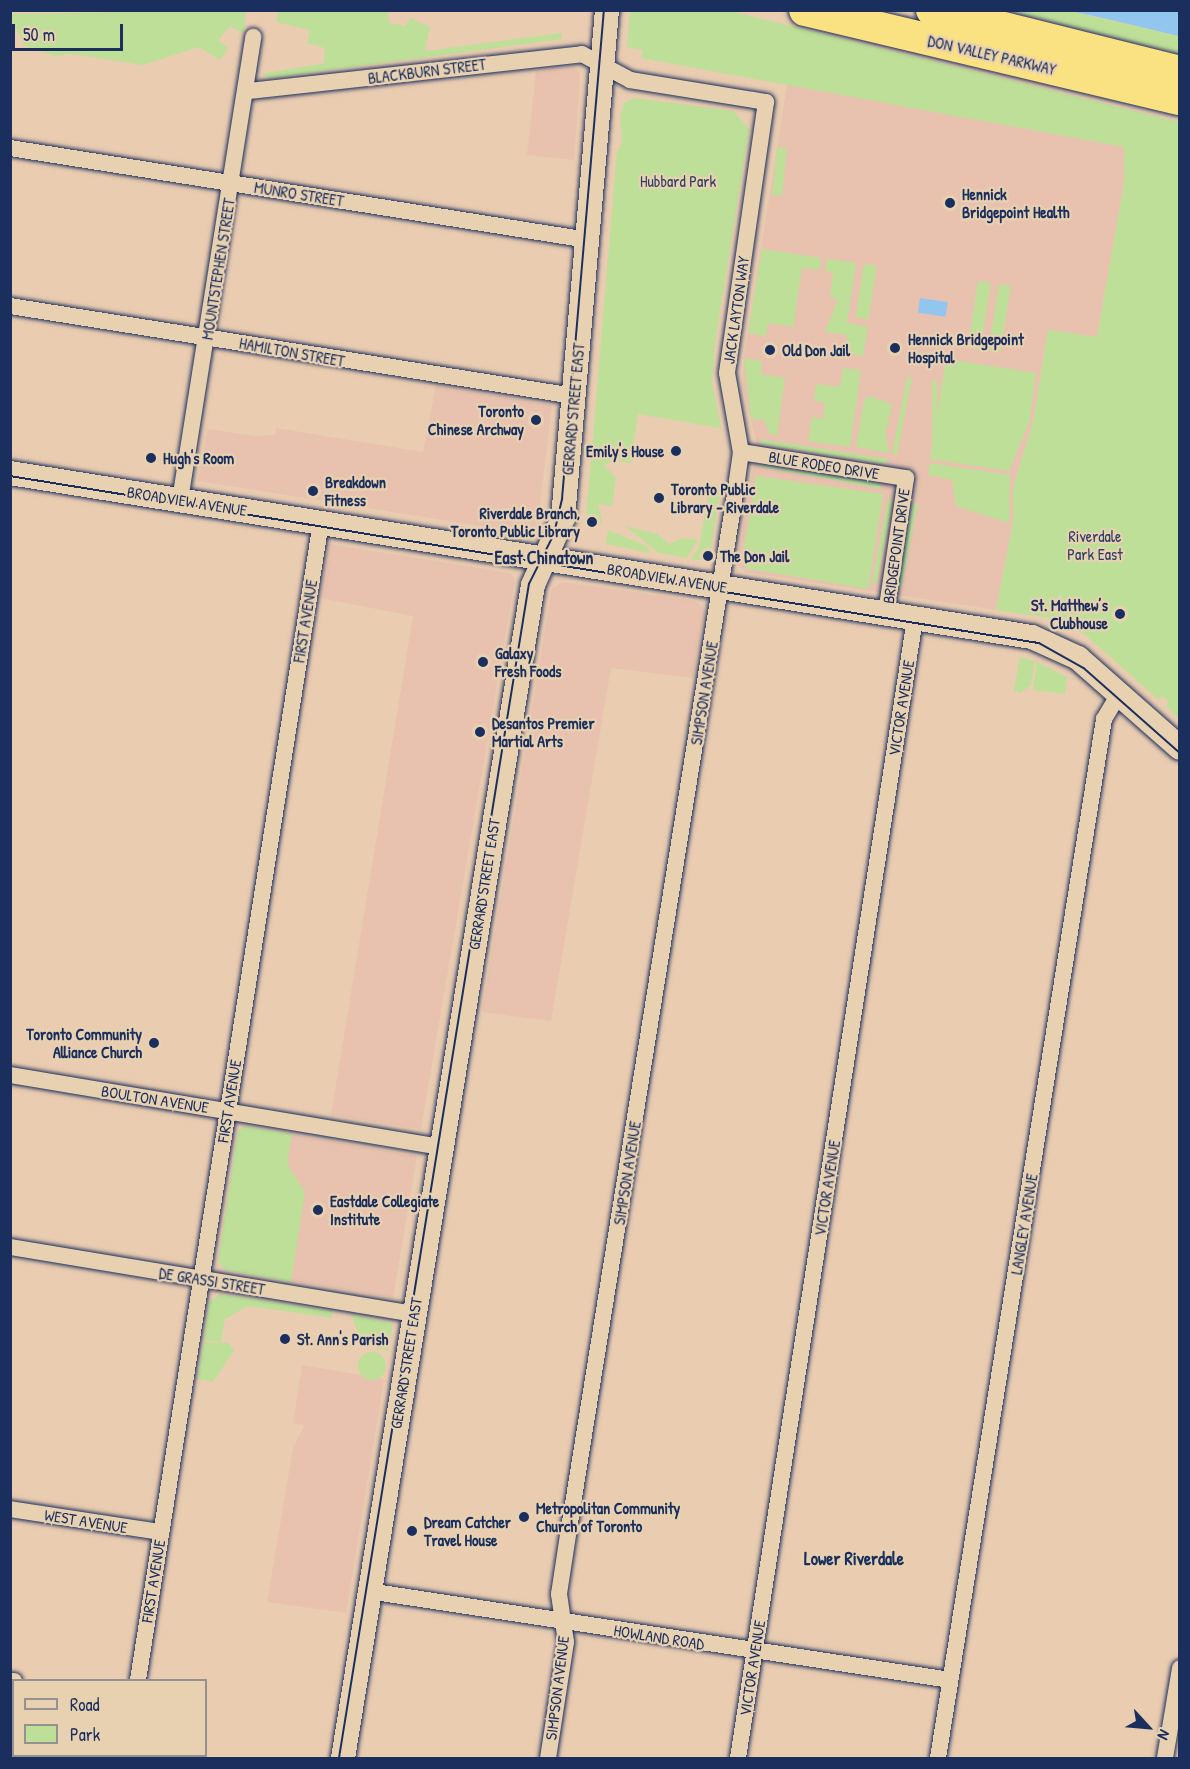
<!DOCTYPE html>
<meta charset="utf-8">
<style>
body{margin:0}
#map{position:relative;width:1190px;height:1769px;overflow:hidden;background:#eaccb1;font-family:"Patrick Hand",sans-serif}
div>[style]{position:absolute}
.built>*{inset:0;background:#e8c2ae}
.green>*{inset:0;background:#bedf98;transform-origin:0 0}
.round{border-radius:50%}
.water>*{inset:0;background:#92c6ef;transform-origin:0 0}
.roads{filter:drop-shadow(0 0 2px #1b2f5e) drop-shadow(0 0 2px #1b2f5e)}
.minor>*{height:16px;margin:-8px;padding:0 8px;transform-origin:8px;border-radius:8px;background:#e8d1b1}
.secondary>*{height:24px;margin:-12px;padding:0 12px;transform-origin:12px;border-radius:12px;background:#e8d1b1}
.motorway>*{height:32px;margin:-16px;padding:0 16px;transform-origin:16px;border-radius:16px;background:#fae181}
.tram>*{height:1.5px;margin:-0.75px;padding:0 0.75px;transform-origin:0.75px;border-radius:0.75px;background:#1b2f5e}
.dots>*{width:16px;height:16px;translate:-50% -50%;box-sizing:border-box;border:3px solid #e8d1b1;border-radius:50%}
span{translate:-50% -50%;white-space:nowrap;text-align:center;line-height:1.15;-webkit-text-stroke:4.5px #e8d1b1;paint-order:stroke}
.street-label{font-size:16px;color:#1b2f5e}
.park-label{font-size:16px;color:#2b4164}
.poi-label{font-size:16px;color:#1b2f5e;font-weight:700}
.left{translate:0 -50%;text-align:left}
.right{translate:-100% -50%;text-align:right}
.neighbourhood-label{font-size:18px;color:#1b2f5e;font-weight:700}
.frame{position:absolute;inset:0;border:12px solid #1b2f5e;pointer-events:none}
.legend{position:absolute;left:12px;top:1679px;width:195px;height:78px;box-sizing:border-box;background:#e8d1b1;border:2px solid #969090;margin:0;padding:8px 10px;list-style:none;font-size:18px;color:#1b2f5e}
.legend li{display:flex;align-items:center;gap:12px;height:30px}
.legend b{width:30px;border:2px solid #969090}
.north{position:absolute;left:1118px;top:1697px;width:60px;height:60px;-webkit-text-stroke:4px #e8d1b1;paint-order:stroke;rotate:116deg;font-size:16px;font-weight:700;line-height:24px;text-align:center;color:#1b2f5e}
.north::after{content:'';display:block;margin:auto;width:21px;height:27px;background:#1b2f5e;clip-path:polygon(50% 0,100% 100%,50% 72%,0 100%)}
.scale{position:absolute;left:12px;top:24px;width:111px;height:27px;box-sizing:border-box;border:3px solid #1b2f5e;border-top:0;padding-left:8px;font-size:18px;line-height:21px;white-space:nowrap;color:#1b2f5e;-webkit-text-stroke:4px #e8d1b1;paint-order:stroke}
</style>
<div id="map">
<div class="built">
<div style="clip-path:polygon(574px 66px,580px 74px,574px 160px,527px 155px,536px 71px)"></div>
<div style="clip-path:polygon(787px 84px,1124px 147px,1124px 183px,1097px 337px,1048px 330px,1033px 422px,1013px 488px,1013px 522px,996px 610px,745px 572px,737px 564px,757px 445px,743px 387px,744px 358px)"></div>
<div style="clip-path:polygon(436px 385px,552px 405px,537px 530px,518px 532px,198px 481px,208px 429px,255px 436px,275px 435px,276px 428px,423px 452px)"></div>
<div style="clip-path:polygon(329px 544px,510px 573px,515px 579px,421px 1129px,331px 1115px,413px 616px,320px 598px)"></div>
<div style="clip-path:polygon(562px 582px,695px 601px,705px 609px,693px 678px,611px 668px,551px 1021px,482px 1012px,552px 588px)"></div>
<div style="clip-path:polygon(244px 1126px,417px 1156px,393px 1298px,225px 1270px,218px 1261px,238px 1131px)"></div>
<div style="clip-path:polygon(302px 1365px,384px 1379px,346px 1613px,267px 1602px,293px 1448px,304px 1426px,293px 1423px)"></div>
</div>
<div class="green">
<div style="clip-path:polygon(246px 10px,244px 34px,230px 26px,218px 40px,228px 48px,220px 60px,199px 47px,143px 65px,72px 54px,54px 56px,24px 46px,10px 14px)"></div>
<div style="clip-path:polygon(278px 11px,381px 11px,388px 12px,389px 23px,405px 26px,410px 18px,430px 27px,425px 51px,561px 33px,562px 39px,270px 78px,261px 74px,324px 63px,325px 48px,307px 43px,310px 30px,276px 22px)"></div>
<div style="clip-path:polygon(630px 11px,731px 11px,1179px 122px,1179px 719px,1166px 706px,1169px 702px,1162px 696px,1159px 700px,1084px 634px,1048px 618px,996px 610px,1013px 522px,1013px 488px,1033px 422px,1048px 330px,1097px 337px,1124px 183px,1124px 147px,641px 58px,643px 50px,627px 47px)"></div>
<div style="clip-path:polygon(1011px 11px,1071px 11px,1179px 36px,1179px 53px)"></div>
<div style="clip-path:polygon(634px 98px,733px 111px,749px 129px,715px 343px,712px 383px,721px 428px,638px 414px,631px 463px,612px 460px,604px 466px,616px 477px,612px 506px,598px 504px,602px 522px,598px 526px,586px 519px,617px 151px,622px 143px,620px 117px,624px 103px)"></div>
<div style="left:777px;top:147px;width:10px;height:48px;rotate:6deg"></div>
<div style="clip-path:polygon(762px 249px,821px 258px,819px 270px,802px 268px,793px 327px,768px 323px,766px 336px,748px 333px)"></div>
<div style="clip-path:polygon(827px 259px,856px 263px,847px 323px,868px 327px,863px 356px,845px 353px,847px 335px,825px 332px,838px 299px,830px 297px,833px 272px,825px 271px)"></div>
<div style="left:864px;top:264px;width:13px;height:54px;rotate:9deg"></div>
<div style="left:978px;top:281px;width:13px;height:67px;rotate:9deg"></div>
<div style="left:999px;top:284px;width:12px;height:67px;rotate:9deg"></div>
<div style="clip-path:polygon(744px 358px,762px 361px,761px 374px,785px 378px,777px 436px,770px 434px,763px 419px,751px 419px)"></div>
<div style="clip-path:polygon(946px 359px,1036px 373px,1029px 422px,1009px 471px,930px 459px)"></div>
<div style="clip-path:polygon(843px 368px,861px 370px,850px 447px,808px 441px,812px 417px,823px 419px,825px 403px,814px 401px,816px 384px,840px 387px)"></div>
<div style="left:907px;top:377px;width:5px;height:78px;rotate:11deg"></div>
<div style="left:932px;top:381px;width:5px;height:77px"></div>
<div style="clip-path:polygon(869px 396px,892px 404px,890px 416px,885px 416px,890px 419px,885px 431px,889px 453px,856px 447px,864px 400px)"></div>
<div style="left:761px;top:439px;width:128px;height:5px;rotate:9deg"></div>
<div style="clip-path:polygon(930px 463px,1010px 475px,1009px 523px,956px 506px,952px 480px,928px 475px)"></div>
<div style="clip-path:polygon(764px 465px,880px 483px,882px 489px,756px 466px)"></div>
<div style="clip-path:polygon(756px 476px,883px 494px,868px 589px,745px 568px,742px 559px)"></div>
<div style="clip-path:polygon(710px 484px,721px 486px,710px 554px,704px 560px,690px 559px,699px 548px)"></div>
<div style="left:888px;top:499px;width:5px;height:86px;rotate:11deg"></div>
<div style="left:913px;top:503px;width:5px;height:86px;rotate:11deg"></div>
<div style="clip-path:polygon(625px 526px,657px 534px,669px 544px,683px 538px,698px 540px,687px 558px,659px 553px)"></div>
<div style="clip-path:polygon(608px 530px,647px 546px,650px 553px,606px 544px)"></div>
<div style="clip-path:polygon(1020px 657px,1035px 661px,1031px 685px,1020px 693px,1014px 690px)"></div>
<div style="clip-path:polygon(1037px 662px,1067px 677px,1065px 694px,1033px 690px)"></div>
<div style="clip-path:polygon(244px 1126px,292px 1134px,287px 1164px,305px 1192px,291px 1282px,225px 1270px,218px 1261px,238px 1131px)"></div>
<div style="clip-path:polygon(221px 1294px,333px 1311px,332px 1318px,248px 1306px,225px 1319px,221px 1342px,204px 1340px,209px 1302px)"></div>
<div style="clip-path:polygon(351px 1314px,393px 1324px,388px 1351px,362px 1344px)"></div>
<div style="clip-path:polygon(204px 1342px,228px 1343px,234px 1350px,213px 1382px,197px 1379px)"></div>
<div class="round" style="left:358px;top:1352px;width:28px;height:28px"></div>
</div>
<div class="water">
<div style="clip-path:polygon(1071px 11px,1179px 11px,1179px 36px,1107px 19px)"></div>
<div style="left:920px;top:298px;width:28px;height:15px;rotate:8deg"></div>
</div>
<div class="roads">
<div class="minor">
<div style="left:249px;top:91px;width:335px;rotate:-6.3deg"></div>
<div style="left:582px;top:54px;width:55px;rotate:28.4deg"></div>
<div style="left:630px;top:80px;width:138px;rotate:9.2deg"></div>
<div style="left:766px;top:102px;width:274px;rotate:98.2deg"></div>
<div style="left:727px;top:373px;width:80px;rotate:80deg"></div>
<div style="left:741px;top:452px;width:30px;rotate:98deg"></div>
<div style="left:737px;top:482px;width:1053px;rotate:99.12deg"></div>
<div style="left:570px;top:1522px;width:73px;rotate:98.7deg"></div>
<div style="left:559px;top:1594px;width:49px;rotate:81.7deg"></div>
<div style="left:566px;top:1642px;width:117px;rotate:98.8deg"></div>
<div style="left:10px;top:148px;width:585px;rotate:9.04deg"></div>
<div style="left:10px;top:306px;width:571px;rotate:9.07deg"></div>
<div style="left:741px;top:452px;width:167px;rotate:9deg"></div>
<div style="left:906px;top:478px;width:136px;rotate:98.4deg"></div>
<div style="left:180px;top:500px;width:469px;rotate:-81deg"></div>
<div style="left:10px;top:1075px;width:437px;rotate:9.5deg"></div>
<div style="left:10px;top:1247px;width:410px;rotate:9.4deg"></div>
<div style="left:10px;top:1509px;width:153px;rotate:8.7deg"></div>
<div style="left:368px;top:1591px;width:589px;rotate:8.69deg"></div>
<div style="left:138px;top:1680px;width:1172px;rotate:-81.02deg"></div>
<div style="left:10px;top:1681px;width:4px"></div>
<div style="left:125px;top:1758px;width:2px;rotate:-63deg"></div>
<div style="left:738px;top:1758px;width:1154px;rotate:-81.17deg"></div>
<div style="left:938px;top:1758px;width:1052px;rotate:-80.92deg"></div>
<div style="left:1104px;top:719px;width:29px;rotate:-59deg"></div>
<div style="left:1165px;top:1758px;width:91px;rotate:-80.5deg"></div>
</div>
<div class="secondary">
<div style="left:10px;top:473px;width:1035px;rotate:9.12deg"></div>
<div style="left:1032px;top:637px;width:51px;rotate:24.5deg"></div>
<div style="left:1078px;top:658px;width:136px;rotate:41.4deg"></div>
<div style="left:343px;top:1758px;width:1188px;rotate:-80.8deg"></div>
<div style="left:533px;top:585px;width:73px;rotate:-65.9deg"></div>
<div style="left:563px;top:518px;width:510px;rotate:-85.05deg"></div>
</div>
<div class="motorway">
<div style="left:805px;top:10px;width:385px;rotate:13.4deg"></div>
<div style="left:932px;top:10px;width:256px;rotate:14deg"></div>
</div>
</div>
<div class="tram">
<div style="left:10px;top:476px;width:1042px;rotate:9.22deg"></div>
<div style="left:1039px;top:643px;width:51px;rotate:29.1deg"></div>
<div style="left:1084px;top:668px;width:128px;rotate:41.5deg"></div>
<div style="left:339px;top:1758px;width:1189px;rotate:-80.81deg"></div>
<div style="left:529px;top:584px;width:56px;rotate:-63.4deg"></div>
<div style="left:554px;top:534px;width:36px;rotate:-77deg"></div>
<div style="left:562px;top:499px;width:491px;rotate:-85.1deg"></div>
</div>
<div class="dots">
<div style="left:950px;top:203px;background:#1b2f5e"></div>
<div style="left:895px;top:348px;background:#1b2f5e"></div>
<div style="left:770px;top:350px;background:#1b2f5e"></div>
<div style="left:536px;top:420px;background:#1b2f5e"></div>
<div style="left:676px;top:451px;background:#1b2f5e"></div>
<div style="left:151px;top:458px;background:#1b2f5e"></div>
<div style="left:313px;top:491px;background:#1b2f5e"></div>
<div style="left:659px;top:498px;background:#1b2f5e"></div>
<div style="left:592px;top:522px;background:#1b2f5e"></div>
<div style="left:708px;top:556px;background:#1b2f5e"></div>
<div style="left:1120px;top:614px;background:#1b2f5e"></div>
<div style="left:483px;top:662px;background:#1b2f5e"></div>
<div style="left:480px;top:732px;background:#1b2f5e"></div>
<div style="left:154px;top:1043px;background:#1b2f5e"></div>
<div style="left:318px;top:1210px;background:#1b2f5e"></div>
<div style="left:285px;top:1339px;background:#1b2f5e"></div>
<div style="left:524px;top:1517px;background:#1b2f5e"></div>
<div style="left:412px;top:1531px;background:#1b2f5e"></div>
</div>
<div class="street-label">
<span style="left:992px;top:55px;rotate:13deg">DON VALLEY PARKWAY</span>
<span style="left:427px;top:71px;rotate:-7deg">BLACKBURN STREET</span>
<span style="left:299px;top:194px;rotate:9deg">MUNRO STREET</span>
<span style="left:218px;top:269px;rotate:-81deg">MOUNTSTEPHEN STREET</span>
<span style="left:736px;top:310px;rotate:-82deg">JACK LAYTON WAY</span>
<span style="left:292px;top:352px;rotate:10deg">HAMILTON STREET</span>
<span style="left:573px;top:409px;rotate:-85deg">GERRARD STREET EAST</span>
<span style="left:824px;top:465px;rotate:9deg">BLUE RODEO DRIVE</span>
<span style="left:187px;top:501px;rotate:9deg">BROADVIEW AVENUE</span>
<span style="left:896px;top:546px;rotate:-82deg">BRIDGEPOINT DRIVE</span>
<span style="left:667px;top:578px;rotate:9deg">BROADVIEW AVENUE</span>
<span style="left:305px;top:621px;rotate:-81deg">FIRST AVENUE</span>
<span style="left:704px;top:693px;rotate:-81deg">SIMPSON AVENUE</span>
<span style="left:901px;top:708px;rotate:-81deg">VICTOR AVENUE</span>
<span style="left:484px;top:884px;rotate:-81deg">GERRARD STREET EAST</span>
<span style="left:155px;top:1099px;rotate:9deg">BOULTON AVENUE</span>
<span style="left:229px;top:1101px;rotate:-81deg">FIRST AVENUE</span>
<span style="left:627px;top:1173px;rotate:-81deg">SIMPSON AVENUE</span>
<span style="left:827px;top:1188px;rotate:-81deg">VICTOR AVENUE</span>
<span style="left:1024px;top:1224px;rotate:-81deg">LANGLEY AVENUE</span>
<span style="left:212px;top:1281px;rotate:9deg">DE GRASSI STREET</span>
<span style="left:406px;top:1363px;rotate:-81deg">GERRARD STREET EAST</span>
<span style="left:86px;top:1521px;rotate:9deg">WEST AVENUE</span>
<span style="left:153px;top:1581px;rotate:-81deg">FIRST AVENUE</span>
<span style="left:659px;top:1637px;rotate:9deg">HOWLAND ROAD</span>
<span style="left:752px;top:1668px;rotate:-81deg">VICTOR AVENUE</span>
<span style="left:557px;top:1688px;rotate:-83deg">SIMPSON AVENUE</span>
</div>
<div class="park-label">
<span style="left:678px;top:181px">Hubbard Park</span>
<span style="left:1095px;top:545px">Riverdale<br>Park East</span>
</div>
<div class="poi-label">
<span class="left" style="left:962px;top:203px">Hennick<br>Bridgepoint Health</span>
<span class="left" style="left:908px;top:348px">Hennick Bridgepoint<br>Hospital</span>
<span class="left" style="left:782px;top:350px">Old Don Jail</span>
<span class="right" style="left:524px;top:420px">Toronto<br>Chinese Archway</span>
<span class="right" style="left:664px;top:451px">Emily's House</span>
<span class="left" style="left:163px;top:458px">Hugh's Room</span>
<span class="left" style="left:325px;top:491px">Breakdown<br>Fitness</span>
<span class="left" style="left:671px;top:498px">Toronto Public<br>Library - Riverdale</span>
<span class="right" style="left:580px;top:522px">Riverdale Branch,<br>Toronto Public Library</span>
<span class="left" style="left:720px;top:556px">The Don Jail</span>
<span class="right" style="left:1108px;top:614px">St. Matthew’s<br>Clubhouse</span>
<span class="left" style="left:495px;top:662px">Galaxy<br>Fresh Foods</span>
<span class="left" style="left:492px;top:732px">Desantos Premier<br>Martial Arts</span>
<span class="right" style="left:142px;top:1043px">Toronto Community<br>Alliance Church</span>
<span class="left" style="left:330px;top:1210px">Eastdale Collegiate<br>Institute</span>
<span class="left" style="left:297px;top:1339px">St. Ann's Parish</span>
<span class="left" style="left:536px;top:1517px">Metropolitan Community<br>Church of Toronto</span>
<span class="left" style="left:424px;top:1531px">Dream Catcher<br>Travel House</span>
</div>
<div class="neighbourhood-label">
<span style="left:544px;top:558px">East Chinatown</span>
<span style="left:854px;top:1559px">Lower Riverdale</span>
</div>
<div class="frame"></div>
<ul class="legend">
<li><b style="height:8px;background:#e8d1b1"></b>Road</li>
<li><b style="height:16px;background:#bedf98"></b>Park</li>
</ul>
<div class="north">N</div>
<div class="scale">50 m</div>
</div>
